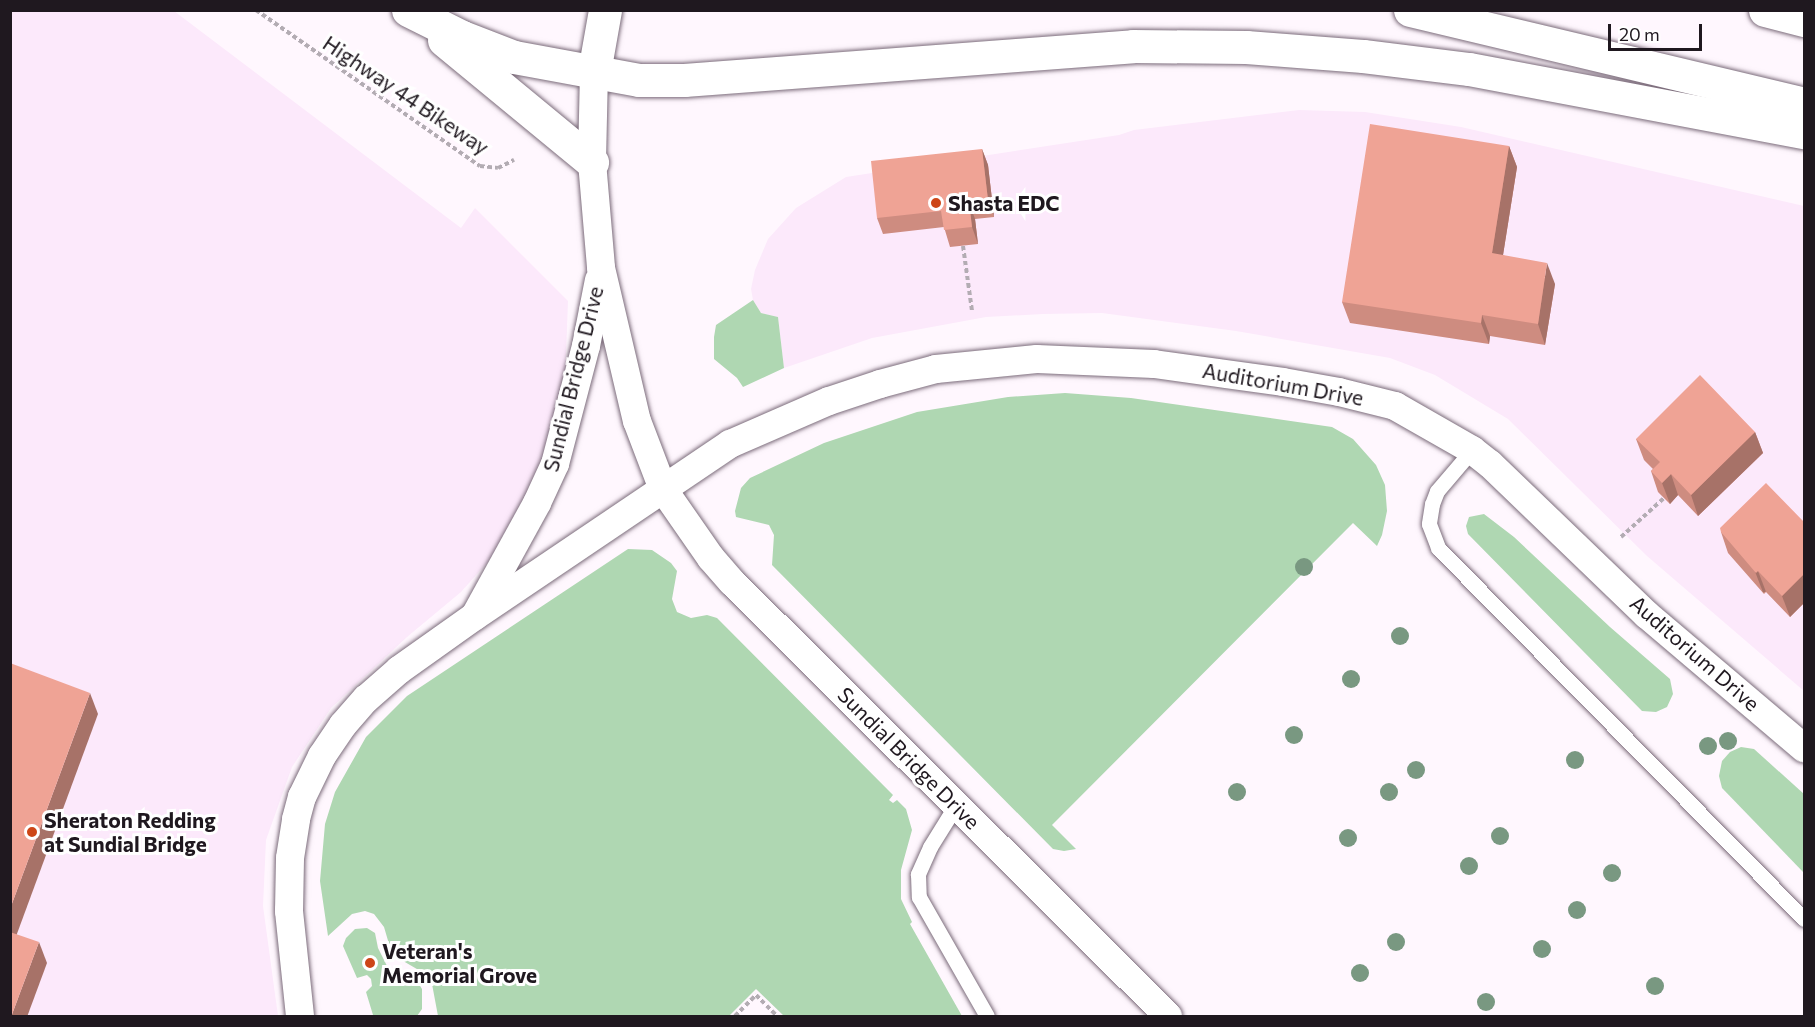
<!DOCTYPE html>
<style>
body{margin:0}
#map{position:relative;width:1815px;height:1027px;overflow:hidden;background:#fff7fe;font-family:Commissioner,sans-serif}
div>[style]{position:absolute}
.built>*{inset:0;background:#fce9fb}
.green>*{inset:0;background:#afd7b2}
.path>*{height:4px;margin-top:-2px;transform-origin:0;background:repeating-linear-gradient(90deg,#b3acb3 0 4.5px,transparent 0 7.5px)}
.roads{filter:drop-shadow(0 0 2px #7c6c7b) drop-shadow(0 0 2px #7c6c7b)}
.service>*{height:15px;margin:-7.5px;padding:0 7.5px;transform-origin:7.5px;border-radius:7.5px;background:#fff}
.minor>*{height:28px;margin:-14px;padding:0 14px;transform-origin:14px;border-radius:14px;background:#fff}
.secondary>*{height:33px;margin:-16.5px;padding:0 16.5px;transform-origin:16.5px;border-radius:16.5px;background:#fff}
.motorway>*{height:33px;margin:-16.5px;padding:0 16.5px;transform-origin:16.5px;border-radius:16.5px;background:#fff}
.trees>*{width:18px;height:18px;margin:-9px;border-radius:50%;background:#799881}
.wall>*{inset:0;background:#ce8c80}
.shaded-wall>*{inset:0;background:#a77268;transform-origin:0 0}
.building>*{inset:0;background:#efa395}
.dots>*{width:16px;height:16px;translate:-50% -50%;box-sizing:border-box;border:3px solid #fff;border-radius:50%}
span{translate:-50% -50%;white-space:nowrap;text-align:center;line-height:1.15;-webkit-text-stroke:6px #fff;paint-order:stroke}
.street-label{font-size:21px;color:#1f181f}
.poi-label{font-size:21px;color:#1f181f;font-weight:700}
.left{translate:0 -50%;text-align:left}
.frame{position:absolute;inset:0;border:12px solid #1f181f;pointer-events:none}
.scale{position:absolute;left:1608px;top:24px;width:94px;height:27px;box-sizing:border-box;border:3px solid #1f181f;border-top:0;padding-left:8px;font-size:18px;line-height:21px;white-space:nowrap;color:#1f181f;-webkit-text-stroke:4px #fff;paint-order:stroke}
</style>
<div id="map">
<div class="built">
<div style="clip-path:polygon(10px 11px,174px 11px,461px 228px,475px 208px,568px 301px,565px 382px,543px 465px,493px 556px,461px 592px,407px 637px,331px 708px,292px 767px,266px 840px,263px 906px,278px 1016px,11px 1016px)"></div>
<div style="clip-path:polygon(1299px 110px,1365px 112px,1461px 127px,1804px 206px,1804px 691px,1647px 556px,1508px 419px,1435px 375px,1390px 358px,1236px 331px,1102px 313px,1043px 314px,986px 317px,872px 338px,784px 368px,778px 317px,761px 313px,753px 300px,751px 289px,755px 270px,768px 239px,796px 208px,846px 177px,1119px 135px,1134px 130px)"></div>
</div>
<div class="green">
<div style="clip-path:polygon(753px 300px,761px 313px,778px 317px,784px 368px,743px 387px,737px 378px,714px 359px,714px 337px,716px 325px)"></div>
<div style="clip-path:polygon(1065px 393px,1131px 398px,1332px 427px,1353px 439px,1376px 465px,1385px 485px,1387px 511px,1382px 535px,1377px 546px,1353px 523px,1052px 825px,1076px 849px,1064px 851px,1053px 849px,772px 565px,774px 535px,769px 525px,736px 517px,735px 511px,741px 488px,750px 478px,824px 443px,917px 412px,1008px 397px)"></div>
<div style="clip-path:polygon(1484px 514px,1514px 537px,1610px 627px,1670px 679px,1673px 694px,1667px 707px,1656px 712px,1642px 711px,1468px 534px,1466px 526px,1469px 517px)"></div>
<div style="clip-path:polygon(628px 549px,652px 550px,671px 563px,677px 571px,672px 599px,677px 612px,691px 618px,707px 615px,717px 618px,893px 795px,889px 800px,893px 803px,897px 800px,906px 809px,912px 830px,901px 870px,901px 899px,912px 922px,910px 924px,962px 1016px,784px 1016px,756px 989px,729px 1016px,438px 1016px,432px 984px,422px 972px,398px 958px,389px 944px,384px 927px,374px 914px,365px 911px,352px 914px,328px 936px,320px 881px,325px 824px,335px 792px,366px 737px,407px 696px)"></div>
<div style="clip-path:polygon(1741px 747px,1754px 749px,1804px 794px,1804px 873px,1722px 788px,1719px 776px,1722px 761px,1730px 752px)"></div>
<div style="clip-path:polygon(367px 928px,375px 933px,378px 948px,388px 968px,417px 981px,422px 989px,422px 1009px,417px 1016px,373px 1015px,366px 992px,372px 986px,371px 979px,367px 975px,357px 978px,343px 946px,346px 938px,355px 929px)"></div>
</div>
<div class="path">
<div style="left:256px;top:10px;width:273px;rotate:34.9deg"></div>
<div style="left:480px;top:166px;width:18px;rotate:6deg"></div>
<div style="left:498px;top:168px;width:18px;rotate:-27deg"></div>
<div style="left:963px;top:246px;width:66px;rotate:82.1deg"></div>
<div style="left:1621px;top:537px;width:58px;rotate:-42.2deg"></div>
<div style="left:735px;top:1016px;width:30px;rotate:-45deg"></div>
<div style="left:756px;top:995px;width:30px;rotate:45deg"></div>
</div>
<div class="roads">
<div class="service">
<div style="left:1472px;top:450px;width:54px;rotate:130.5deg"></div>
<div style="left:1437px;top:491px;width:14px;rotate:111deg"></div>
<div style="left:1432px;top:504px;width:20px;rotate:99deg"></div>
<div style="left:1429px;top:524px;width:26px;rotate:69deg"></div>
<div style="left:1438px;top:548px;width:521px;rotate:45.39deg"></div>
<div style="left:956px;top:805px;width:49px;rotate:121.8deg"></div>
<div style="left:930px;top:847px;width:30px;rotate:114deg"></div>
<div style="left:918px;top:874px;width:23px;rotate:88deg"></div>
<div style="left:919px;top:897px;width:137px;rotate:60.3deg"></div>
</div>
<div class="minor">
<div style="left:594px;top:72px;width:90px;rotate:91.3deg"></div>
<div style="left:592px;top:162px;width:106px;rotate:85.1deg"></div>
<div style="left:601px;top:268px;width:157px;rotate:76.8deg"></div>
<div style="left:637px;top:421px;width:73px;rotate:69.1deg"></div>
<div style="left:663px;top:489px;width:84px;rotate:55.2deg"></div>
<div style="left:711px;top:558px;width:32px;rotate:49deg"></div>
<div style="left:732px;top:582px;width:615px;rotate:44.87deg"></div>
<div style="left:476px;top:614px;width:127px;rotate:-61.2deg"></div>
<div style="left:537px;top:503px;width:43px;rotate:-65.2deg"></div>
<div style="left:555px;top:464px;width:122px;rotate:-75.3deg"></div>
<div style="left:586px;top:346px;width:67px;rotate:-78.9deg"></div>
<div style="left:300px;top:1016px;width:106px;rotate:-96deg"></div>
<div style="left:289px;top:911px;width:53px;rotate:-88.9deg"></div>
<div style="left:290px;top:858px;width:39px;rotate:-81deg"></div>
<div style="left:296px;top:819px;width:23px;rotate:-75deg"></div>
<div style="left:302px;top:797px;width:46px;rotate:-64deg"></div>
<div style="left:322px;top:756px;width:37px;rotate:-56deg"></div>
<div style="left:343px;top:725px;width:35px;rotate:-49deg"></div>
<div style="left:366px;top:699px;width:44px;rotate:-41.3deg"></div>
<div style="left:399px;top:670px;width:93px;rotate:-35.4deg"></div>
<div style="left:475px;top:616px;width:308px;rotate:-34deg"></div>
<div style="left:730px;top:444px;width:108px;rotate:-23.5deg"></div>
<div style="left:829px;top:401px;width:54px;rotate:-18.4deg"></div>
<div style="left:880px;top:384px;width:58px;rotate:-15deg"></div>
<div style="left:936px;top:369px;width:101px;rotate:-5.7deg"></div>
<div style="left:1037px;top:359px;width:117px;rotate:2.4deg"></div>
<div style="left:1154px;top:364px;width:130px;rotate:7.9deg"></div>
<div style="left:1283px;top:382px;width:57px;rotate:10.1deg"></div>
<div style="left:1339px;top:392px;width:58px;rotate:14deg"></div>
<div style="left:1395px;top:406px;width:89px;rotate:29.7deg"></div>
<div style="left:1472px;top:450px;width:23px;rotate:38deg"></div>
<div style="left:1490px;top:464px;width:218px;rotate:43.9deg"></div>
<div style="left:1647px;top:615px;width:206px;rotate:40.3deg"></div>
</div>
<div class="secondary">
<div style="left:594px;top:72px;width:63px;rotate:-79.9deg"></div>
</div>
<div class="motorway">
<div style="left:408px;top:10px;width:60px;rotate:26.6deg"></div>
<div style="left:462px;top:37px;width:56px;rotate:21deg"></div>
<div style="left:514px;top:57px;width:127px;rotate:10.4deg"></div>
<div style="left:639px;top:80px;width:45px"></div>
<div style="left:684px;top:80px;width:450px;rotate:-4.3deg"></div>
<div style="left:1133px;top:46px;width:113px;rotate:0.5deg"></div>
<div style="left:1246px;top:47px;width:117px;rotate:4.4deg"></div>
<div style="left:1363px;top:56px;width:107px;rotate:7deg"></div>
<div style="left:1469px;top:69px;width:341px;rotate:10.7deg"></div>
<div style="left:1410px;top:10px;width:405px;rotate:13.4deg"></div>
<div style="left:1765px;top:10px;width:40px;rotate:14.4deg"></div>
<div style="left:444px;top:40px;width:192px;rotate:39.5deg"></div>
</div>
</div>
<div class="trees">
<div style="left:1304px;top:567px"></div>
<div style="left:1400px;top:636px"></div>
<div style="left:1351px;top:679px"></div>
<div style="left:1294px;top:735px"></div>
<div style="left:1728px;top:741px"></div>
<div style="left:1708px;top:746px"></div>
<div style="left:1575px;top:760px"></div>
<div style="left:1416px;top:770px"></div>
<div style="left:1237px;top:792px"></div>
<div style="left:1389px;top:792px"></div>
<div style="left:1500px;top:836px"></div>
<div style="left:1348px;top:838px"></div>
<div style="left:1469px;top:866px"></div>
<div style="left:1612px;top:873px"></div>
<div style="left:1577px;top:910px"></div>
<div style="left:1396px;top:942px"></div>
<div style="left:1542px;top:949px"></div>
<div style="left:1360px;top:973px"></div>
<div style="left:1655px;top:986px"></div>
<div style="left:1486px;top:1002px"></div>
</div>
<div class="wall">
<div style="clip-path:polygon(1509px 146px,1517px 167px,1503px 255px,1555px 284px,1545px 345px,1490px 336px,1489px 344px,1350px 323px,1342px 302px)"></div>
<div style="clip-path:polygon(982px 149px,988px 165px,994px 217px,975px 219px,978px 244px,950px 247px,944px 227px,883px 234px,877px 218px)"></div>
<div style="clip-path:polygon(1755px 432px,1763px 453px,1698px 516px,1678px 495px,1670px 504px,1658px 492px,1651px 471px,1653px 469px,1644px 460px,1636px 439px)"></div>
<div style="clip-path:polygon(1804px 522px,1804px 603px,1790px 617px,1766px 592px,1764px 594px,1728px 553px,1721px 532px)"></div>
</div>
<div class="shaded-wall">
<div style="clip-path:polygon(1509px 146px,1517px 167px,1500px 274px,1492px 253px)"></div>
<div style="clip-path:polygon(982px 149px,988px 165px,994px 217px,988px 200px)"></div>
<div style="clip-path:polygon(969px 202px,975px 219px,978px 244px,972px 227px)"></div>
<div style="clip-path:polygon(1547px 263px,1555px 284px,1545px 345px,1538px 324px)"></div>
<div style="clip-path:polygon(1482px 315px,1490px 336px,1489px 344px,1481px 323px)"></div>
<div style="clip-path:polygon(1755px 432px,1763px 453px,1698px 516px,1691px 495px)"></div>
<div style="clip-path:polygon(1671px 474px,1678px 495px,1670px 504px,1662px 483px)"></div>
<div style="left:1758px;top:571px;width:22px;height:3px;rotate:69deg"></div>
<div style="clip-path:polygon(1804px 574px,1804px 603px,1790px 617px,1782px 596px)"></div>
<div style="clip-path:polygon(90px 693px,98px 714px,11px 950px,10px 909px)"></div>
<div style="clip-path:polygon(39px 942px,47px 963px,27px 1017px,11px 1017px)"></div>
</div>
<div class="building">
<div style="clip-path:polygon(1370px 124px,1509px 146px,1492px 253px,1547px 263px,1538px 324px,1482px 315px,1481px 323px,1342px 302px)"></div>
<div style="clip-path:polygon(982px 149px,988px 200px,969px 202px,972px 227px,944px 230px,941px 211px,877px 218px,871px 161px)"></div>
<div style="clip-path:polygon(1700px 375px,1755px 432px,1691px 495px,1671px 474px,1662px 483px,1651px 471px,1660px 462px,1636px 439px)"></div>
<div style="clip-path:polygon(1766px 483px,1804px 522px,1804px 574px,1782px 596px,1758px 571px,1756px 573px,1721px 532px,1720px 528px)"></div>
<div style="clip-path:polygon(10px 663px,90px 693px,10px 909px)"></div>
<div style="clip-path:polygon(10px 932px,39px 942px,11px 1017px,10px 1017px)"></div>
</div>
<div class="dots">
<div style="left:936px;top:203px;background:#cd4617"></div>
<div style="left:32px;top:832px;background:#cd4617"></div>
<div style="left:370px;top:963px;background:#cd4617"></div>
</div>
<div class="street-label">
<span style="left:406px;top:95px;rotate:34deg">Highway 44 Bikeway</span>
<span style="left:573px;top:379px;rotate:-76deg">Sundial Bridge Drive</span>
<span style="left:1283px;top:384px;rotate:10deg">Auditorium Drive</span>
<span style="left:1695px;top:653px;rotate:41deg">Auditorium Drive</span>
<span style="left:909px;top:758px;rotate:45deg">Sundial Bridge Drive</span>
</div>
<div class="poi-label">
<span class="left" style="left:948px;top:203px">Shasta EDC</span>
<span class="left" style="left:44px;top:832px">Sheraton Redding<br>at Sundial Bridge</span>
<span class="left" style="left:382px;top:963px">Veteran's<br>Memorial Grove</span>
</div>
<div class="frame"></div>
<div class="scale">20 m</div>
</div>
